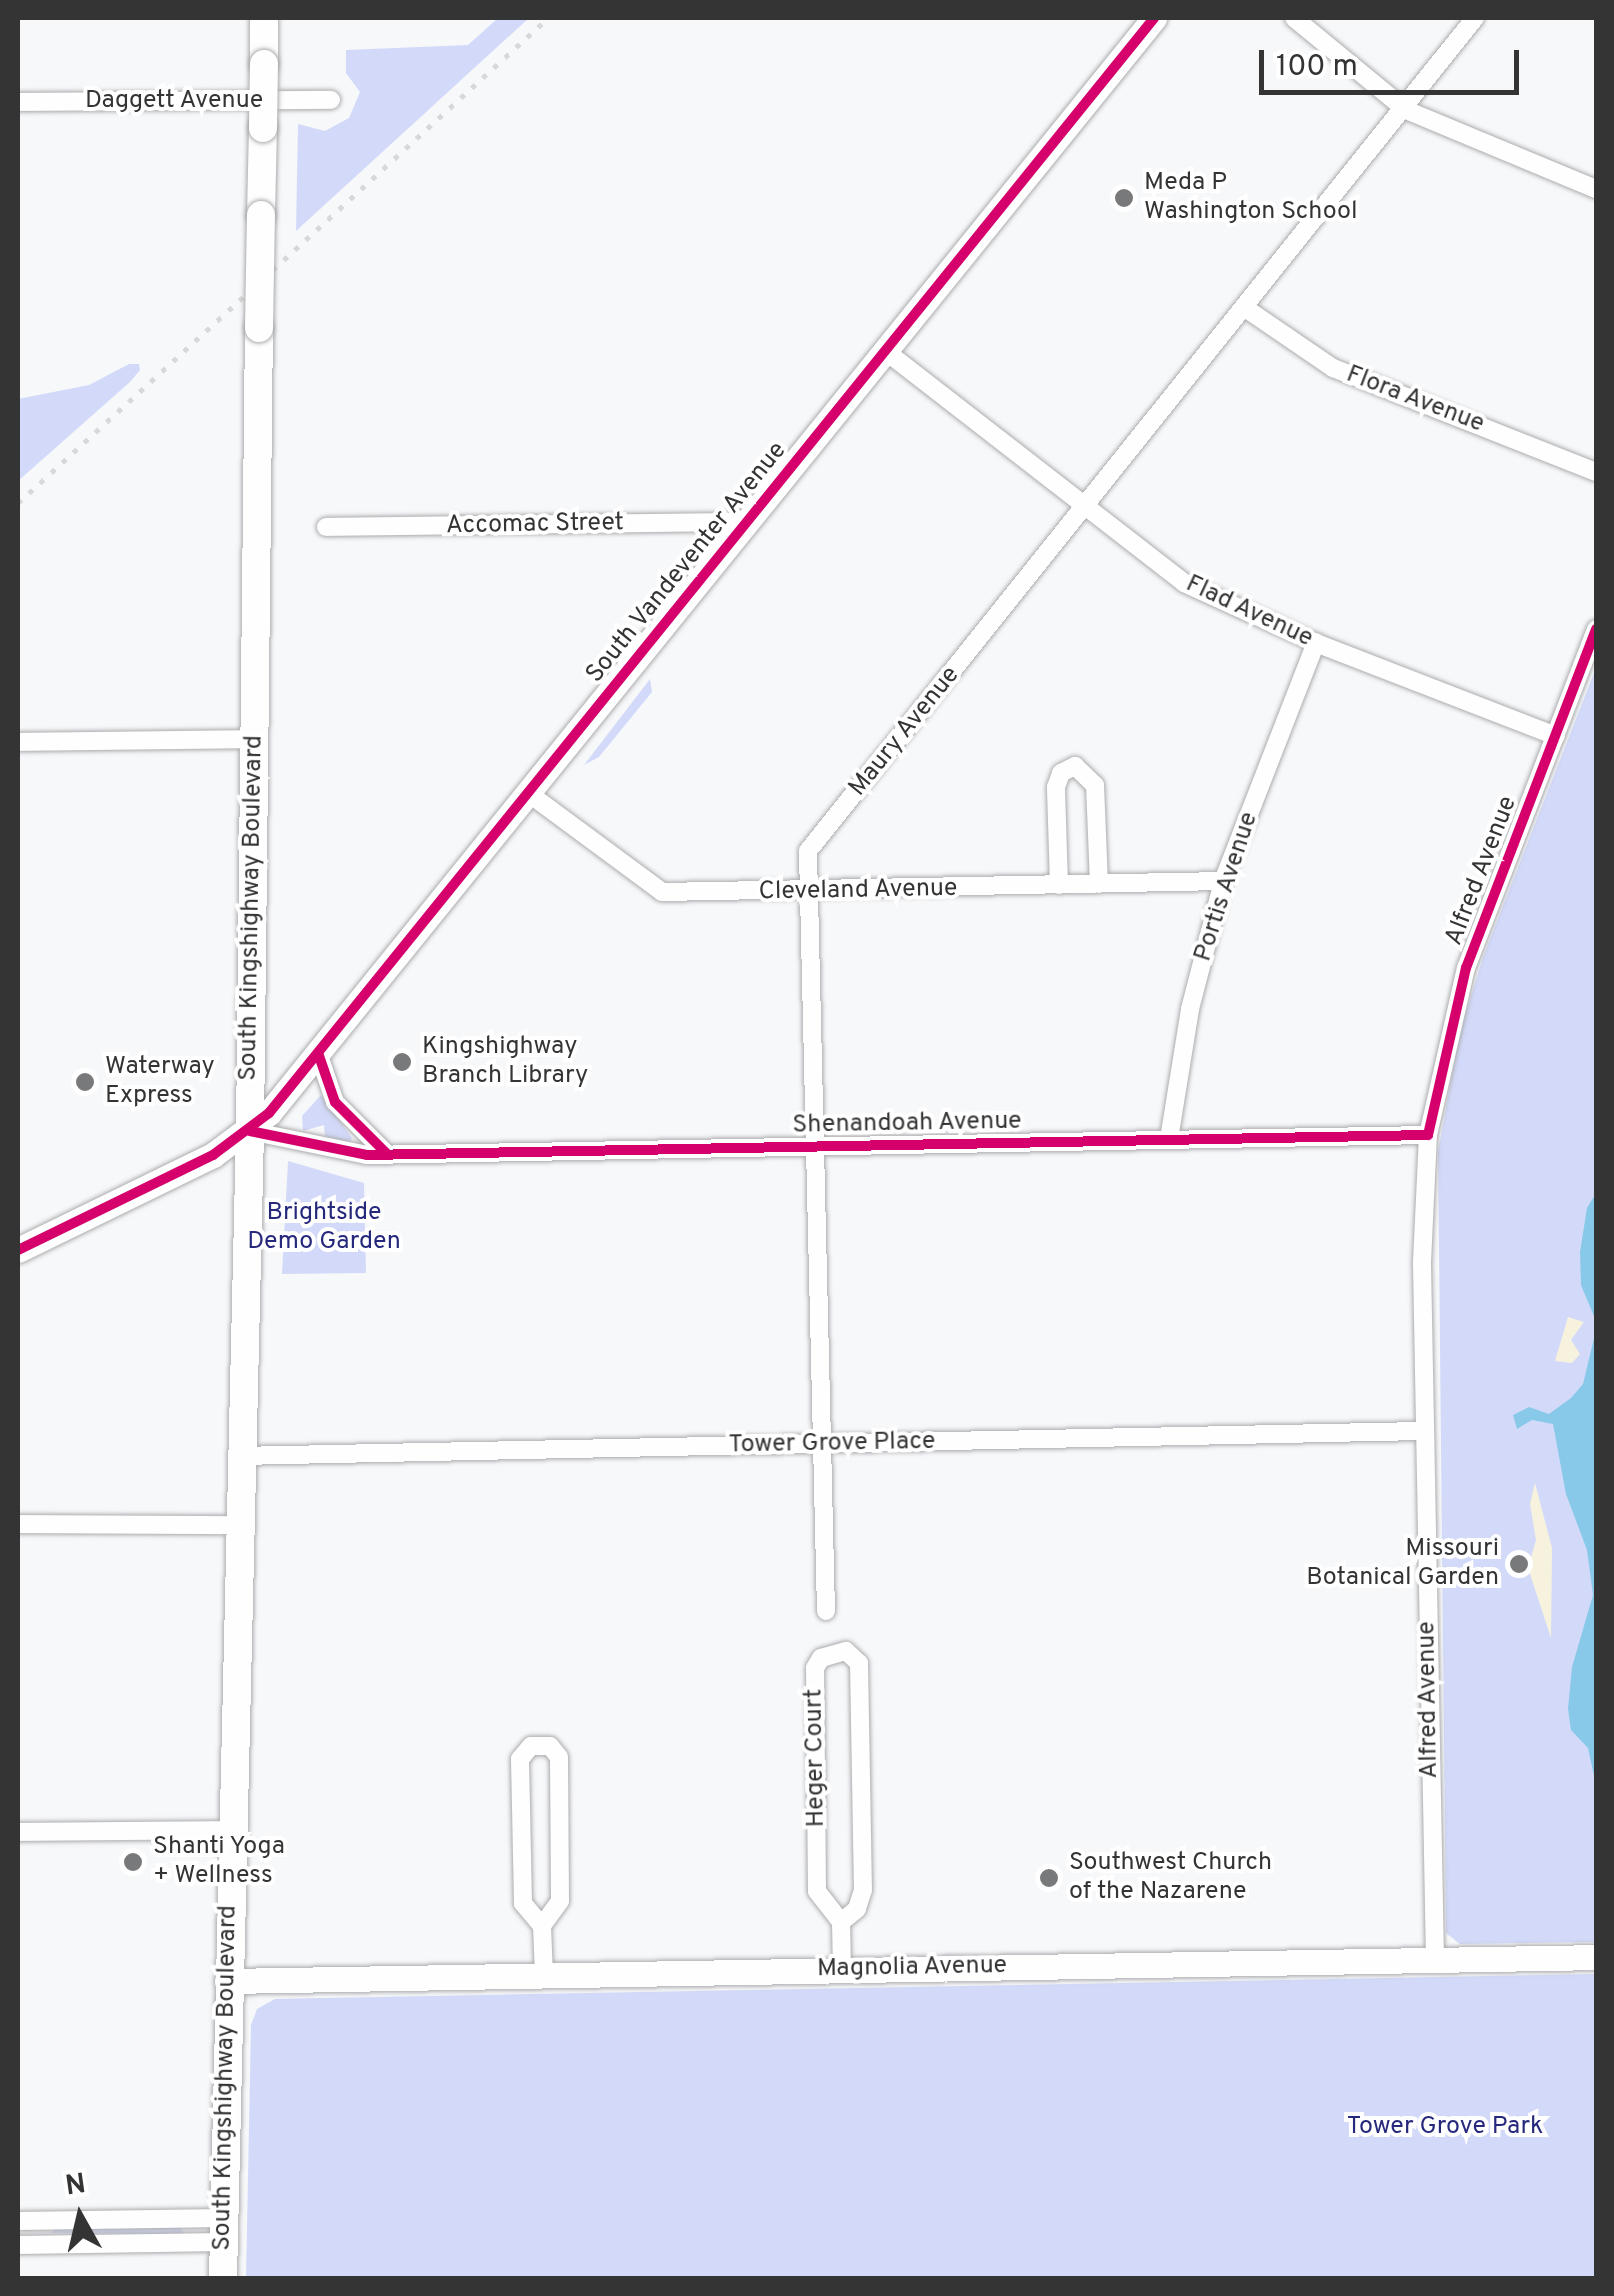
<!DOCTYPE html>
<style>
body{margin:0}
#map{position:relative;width:1614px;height:2296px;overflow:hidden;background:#f7f8fa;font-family:Overpass,sans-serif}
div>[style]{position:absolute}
.green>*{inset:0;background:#d3daf9}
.sand>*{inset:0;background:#f7f2de}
.water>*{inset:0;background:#88c8e8}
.roads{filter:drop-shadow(0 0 2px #acacae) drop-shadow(0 0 2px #acacae)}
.street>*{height:18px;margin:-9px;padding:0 9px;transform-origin:9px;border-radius:9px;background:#fefefe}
.secondary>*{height:25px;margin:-12.5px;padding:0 12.5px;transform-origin:12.5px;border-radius:12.5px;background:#fefefe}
.primary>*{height:28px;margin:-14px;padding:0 14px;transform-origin:14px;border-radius:14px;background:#fefefe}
.rail>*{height:5px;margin-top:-2.5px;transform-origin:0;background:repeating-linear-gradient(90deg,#d8d8d9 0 5px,transparent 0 15px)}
.bridges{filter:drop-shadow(0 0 2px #acacae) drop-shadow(0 0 2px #acacae)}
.primary-bridge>*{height:28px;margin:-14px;padding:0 14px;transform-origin:14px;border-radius:14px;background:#fefefe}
.cycleway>*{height:10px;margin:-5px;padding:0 5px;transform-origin:5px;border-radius:5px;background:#d6006c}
.dots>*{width:28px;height:28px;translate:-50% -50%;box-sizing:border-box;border:5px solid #fff;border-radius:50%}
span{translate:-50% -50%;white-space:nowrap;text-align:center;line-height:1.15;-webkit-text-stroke:8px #fff;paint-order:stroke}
.street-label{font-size:25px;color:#343435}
.poi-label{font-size:25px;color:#343435}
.left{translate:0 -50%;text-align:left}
.right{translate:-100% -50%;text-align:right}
.park-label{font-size:25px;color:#26287c}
.frame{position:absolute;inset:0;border:20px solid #343435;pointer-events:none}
.north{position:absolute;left:30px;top:2166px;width:100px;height:100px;-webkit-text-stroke:8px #fff;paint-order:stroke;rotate:352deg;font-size:28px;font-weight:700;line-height:40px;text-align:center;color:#343435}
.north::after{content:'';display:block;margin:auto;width:35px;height:45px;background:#343435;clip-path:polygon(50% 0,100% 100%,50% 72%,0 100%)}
.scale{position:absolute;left:1259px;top:50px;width:260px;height:45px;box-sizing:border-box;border:5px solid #343435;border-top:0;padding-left:12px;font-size:30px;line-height:35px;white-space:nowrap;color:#343435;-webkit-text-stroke:8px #fff;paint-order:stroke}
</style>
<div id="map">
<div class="green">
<div style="clip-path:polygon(498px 18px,529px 18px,296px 231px,298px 124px,325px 131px,349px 118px,360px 92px,346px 73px,346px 50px,468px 45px)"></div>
<div style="clip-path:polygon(129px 364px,139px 364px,140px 370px,130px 382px,18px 481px,18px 399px,89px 385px)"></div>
<div style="clip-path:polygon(1596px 668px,1596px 1942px,1460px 1944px,1446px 1933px,1438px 1152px,1459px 1036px,1483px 957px)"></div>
<div style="clip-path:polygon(650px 679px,652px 692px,599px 757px,584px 765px)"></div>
<div style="clip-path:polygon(321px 1095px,352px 1138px,349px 1144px,325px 1138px,324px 1125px,303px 1131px,302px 1116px)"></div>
<div style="clip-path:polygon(288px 1161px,364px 1183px,366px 1273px,282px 1274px)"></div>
<div style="clip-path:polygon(1596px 1974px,1596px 2278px,246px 2278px,251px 2025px,257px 2009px,275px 1999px)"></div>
<div style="clip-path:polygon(180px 2227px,184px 2234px,50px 2233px,58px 2228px)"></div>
</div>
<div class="sand">
<div style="clip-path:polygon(1568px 1317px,1584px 1322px,1571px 1340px,1580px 1354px,1572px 1363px,1555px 1361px)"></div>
<div style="clip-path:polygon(1535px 1483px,1552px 1548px,1551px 1638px,1528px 1568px,1536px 1540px,1530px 1504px)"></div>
</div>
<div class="water">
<div style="clip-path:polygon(1596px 1193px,1596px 1321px,1581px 1285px,1580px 1252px,1587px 1208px)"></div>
<div style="clip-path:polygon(1596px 1330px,1596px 1785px,1588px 1748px,1571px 1730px,1568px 1709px,1572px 1667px,1593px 1595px,1587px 1550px,1566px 1494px,1553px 1424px,1532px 1420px,1517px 1429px,1513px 1415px,1529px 1407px,1549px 1414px,1571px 1398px,1583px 1384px)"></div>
</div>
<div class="roads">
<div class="street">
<div style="left:1294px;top:18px;width:145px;rotate:39.4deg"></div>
<div style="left:1406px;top:110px;width:206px;rotate:22.6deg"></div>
<div style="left:18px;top:102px;width:313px;rotate:-0.4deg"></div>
<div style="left:1245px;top:308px;width:107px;rotate:34.3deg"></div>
<div style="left:1333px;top:368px;width:283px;rotate:21.6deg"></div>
<div style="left:884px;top:350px;width:380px;rotate:37.8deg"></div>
<div style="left:1184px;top:583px;width:145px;rotate:24.4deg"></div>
<div style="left:1316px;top:643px;width:257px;rotate:21.2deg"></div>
<div style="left:326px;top:527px;width:419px;rotate:-0.7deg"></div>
<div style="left:18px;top:742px;width:236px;rotate:-0.7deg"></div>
<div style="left:527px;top:792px;width:168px;rotate:36.5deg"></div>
<div style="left:662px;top:892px;width:561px;rotate:-1.12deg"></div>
<div style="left:1059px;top:885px;width:98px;rotate:-91.8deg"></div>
<div style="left:1056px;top:787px;width:15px;rotate:-70deg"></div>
<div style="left:1061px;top:773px;width:16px;rotate:-27deg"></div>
<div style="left:1075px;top:766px;width:28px;rotate:44deg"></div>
<div style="left:1095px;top:785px;width:99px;rotate:87.7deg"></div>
<div style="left:318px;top:1053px;width:52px;rotate:70.9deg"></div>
<div style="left:335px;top:1102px;width:74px;rotate:45deg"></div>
<div style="left:250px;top:1131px;width:119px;rotate:11.6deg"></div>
<div style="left:367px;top:1155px;width:1061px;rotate:-1.08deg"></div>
<div style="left:1169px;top:1139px;width:132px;rotate:-80.8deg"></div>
<div style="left:1190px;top:1009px;width:132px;rotate:-75.5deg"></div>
<div style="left:1223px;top:881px;width:256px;rotate:-68.7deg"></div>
<div style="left:238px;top:1456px;width:1187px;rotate:-1.21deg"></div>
<div style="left:18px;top:1524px;width:219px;rotate:0.3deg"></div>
<div style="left:826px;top:1611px;width:760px;rotate:-91.36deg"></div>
<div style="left:808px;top:851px;width:1067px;rotate:-51.32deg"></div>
<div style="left:531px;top:1746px;width:19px"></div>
<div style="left:550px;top:1746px;width:14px;rotate:51deg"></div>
<div style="left:559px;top:1757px;width:144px;rotate:89.6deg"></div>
<div style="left:560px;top:1901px;width:31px;rotate:126deg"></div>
<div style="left:542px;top:1926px;width:30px;rotate:-130deg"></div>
<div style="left:523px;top:1903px;width:144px;rotate:-91.2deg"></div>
<div style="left:520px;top:1759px;width:17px;rotate:-50deg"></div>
<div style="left:18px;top:1832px;width:212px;rotate:-0.5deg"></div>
<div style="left:841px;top:1922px;width:39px;rotate:-128deg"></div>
<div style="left:817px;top:1891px;width:223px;rotate:-90.5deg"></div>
<div style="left:815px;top:1668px;width:12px;rotate:-59deg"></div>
<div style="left:821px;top:1658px;width:26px;rotate:-16deg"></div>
<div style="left:846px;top:1651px;width:18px;rotate:43deg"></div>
<div style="left:859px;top:1663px;width:227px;rotate:89deg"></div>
<div style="left:863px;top:1890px;width:20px;rotate:108deg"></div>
<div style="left:857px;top:1909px;width:21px;rotate:141deg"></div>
<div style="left:841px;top:1922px;width:48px;rotate:88.8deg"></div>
<div style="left:542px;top:1926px;width:49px;rotate:87.7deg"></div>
<div style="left:1435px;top:1960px;width:698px;rotate:-91.07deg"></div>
<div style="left:1422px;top:1262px;width:127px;rotate:-87.3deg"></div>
<div style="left:1428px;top:1135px;width:171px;rotate:-77.2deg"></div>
<div style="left:1466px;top:968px;width:363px;rotate:-69deg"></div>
<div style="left:18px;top:2221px;width:206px;rotate:-0.8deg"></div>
<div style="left:18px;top:2245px;width:206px;rotate:-0.8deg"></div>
</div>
<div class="secondary">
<div style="left:18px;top:1250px;width:217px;rotate:-26deg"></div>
<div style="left:213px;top:1155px;width:70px;rotate:-36.9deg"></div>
<div style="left:269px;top:1113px;width:1408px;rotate:-51.05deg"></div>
<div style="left:227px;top:1981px;width:1369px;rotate:-1deg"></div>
</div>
<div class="primary">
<div style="left:264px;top:64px;width:46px;rotate:-90deg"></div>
<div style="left:261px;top:215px;width:87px;rotate:-88.7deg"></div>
<div style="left:223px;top:2278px;width:1147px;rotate:-88.65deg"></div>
<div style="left:250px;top:1131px;width:803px;rotate:-89.36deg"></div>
</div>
</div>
<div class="rail">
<div style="left:18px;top:503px;width:718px;rotate:-42.46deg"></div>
</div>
<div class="bridges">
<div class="primary-bridge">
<div style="left:263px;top:128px;width:64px;rotate:-89.1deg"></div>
<div style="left:259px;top:328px;width:113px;rotate:-89deg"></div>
</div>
</div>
<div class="cycleway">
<div style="left:318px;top:1053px;width:52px;rotate:70.9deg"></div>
<div style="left:335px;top:1102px;width:74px;rotate:45deg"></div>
<div style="left:250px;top:1131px;width:119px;rotate:11.6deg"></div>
<div style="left:367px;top:1155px;width:1061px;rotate:-1.08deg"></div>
<div style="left:1428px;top:1135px;width:171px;rotate:-77.2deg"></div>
<div style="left:1466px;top:968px;width:363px;rotate:-69deg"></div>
<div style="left:18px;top:1250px;width:217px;rotate:-26deg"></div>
<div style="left:213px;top:1155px;width:70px;rotate:-36.9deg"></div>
<div style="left:269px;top:1113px;width:1408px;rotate:-51.05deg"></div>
</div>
<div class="dots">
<div style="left:1124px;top:198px;background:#78797a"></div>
<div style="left:402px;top:1062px;background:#78797a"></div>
<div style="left:85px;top:1082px;background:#78797a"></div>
<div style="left:1519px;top:1564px;background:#78797a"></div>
<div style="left:133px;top:1862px;background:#78797a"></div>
<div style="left:1049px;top:1878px;background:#78797a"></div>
</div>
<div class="street-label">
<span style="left:174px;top:101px">Daggett Avenue</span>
<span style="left:1415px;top:400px;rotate:21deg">Flora Avenue</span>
<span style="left:535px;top:525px;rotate:-1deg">Accomac Street</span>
<span style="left:687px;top:563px;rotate:-51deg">South Vandeventer Avenue</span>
<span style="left:1249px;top:612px;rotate:25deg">Flad Avenue</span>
<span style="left:905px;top:732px;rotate:-51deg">Maury Avenue</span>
<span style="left:1482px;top:871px;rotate:-69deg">Alfred Avenue</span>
<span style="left:1227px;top:887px;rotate:-72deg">Portis Avenue</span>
<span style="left:858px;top:891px;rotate:-1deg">Cleveland Avenue</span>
<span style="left:252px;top:908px;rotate:-89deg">South Kingshighway Boulevard</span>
<span style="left:907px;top:1124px;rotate:-1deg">Shenandoah Avenue</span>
<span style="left:832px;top:1444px;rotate:-1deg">Tower Grove Place</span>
<span style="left:1429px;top:1700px;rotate:-91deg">Alfred Avenue</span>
<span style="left:816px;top:1758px;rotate:-91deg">Heger Court</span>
<span style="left:912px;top:1968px;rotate:-1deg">Magnolia Avenue</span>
<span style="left:226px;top:2078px;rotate:-89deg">South Kingshighway Boulevard</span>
</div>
<div class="poi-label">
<span class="left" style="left:1144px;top:198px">Meda P<br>Washington School</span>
<span class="left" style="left:422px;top:1062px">Kingshighway<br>Branch Library</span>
<span class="left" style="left:105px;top:1082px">Waterway<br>Express</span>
<span class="right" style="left:1499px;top:1564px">Missouri<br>Botanical Garden</span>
<span class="left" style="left:153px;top:1862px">Shanti Yoga<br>+ Wellness</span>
<span class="left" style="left:1069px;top:1878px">Southwest Church<br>of the Nazarene</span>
</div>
<div class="park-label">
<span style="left:324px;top:1228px">Brightside<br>Demo Garden</span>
<span style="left:1445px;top:2127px">Tower Grove Park</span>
</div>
<div class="frame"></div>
<div class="north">N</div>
<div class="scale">100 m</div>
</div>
